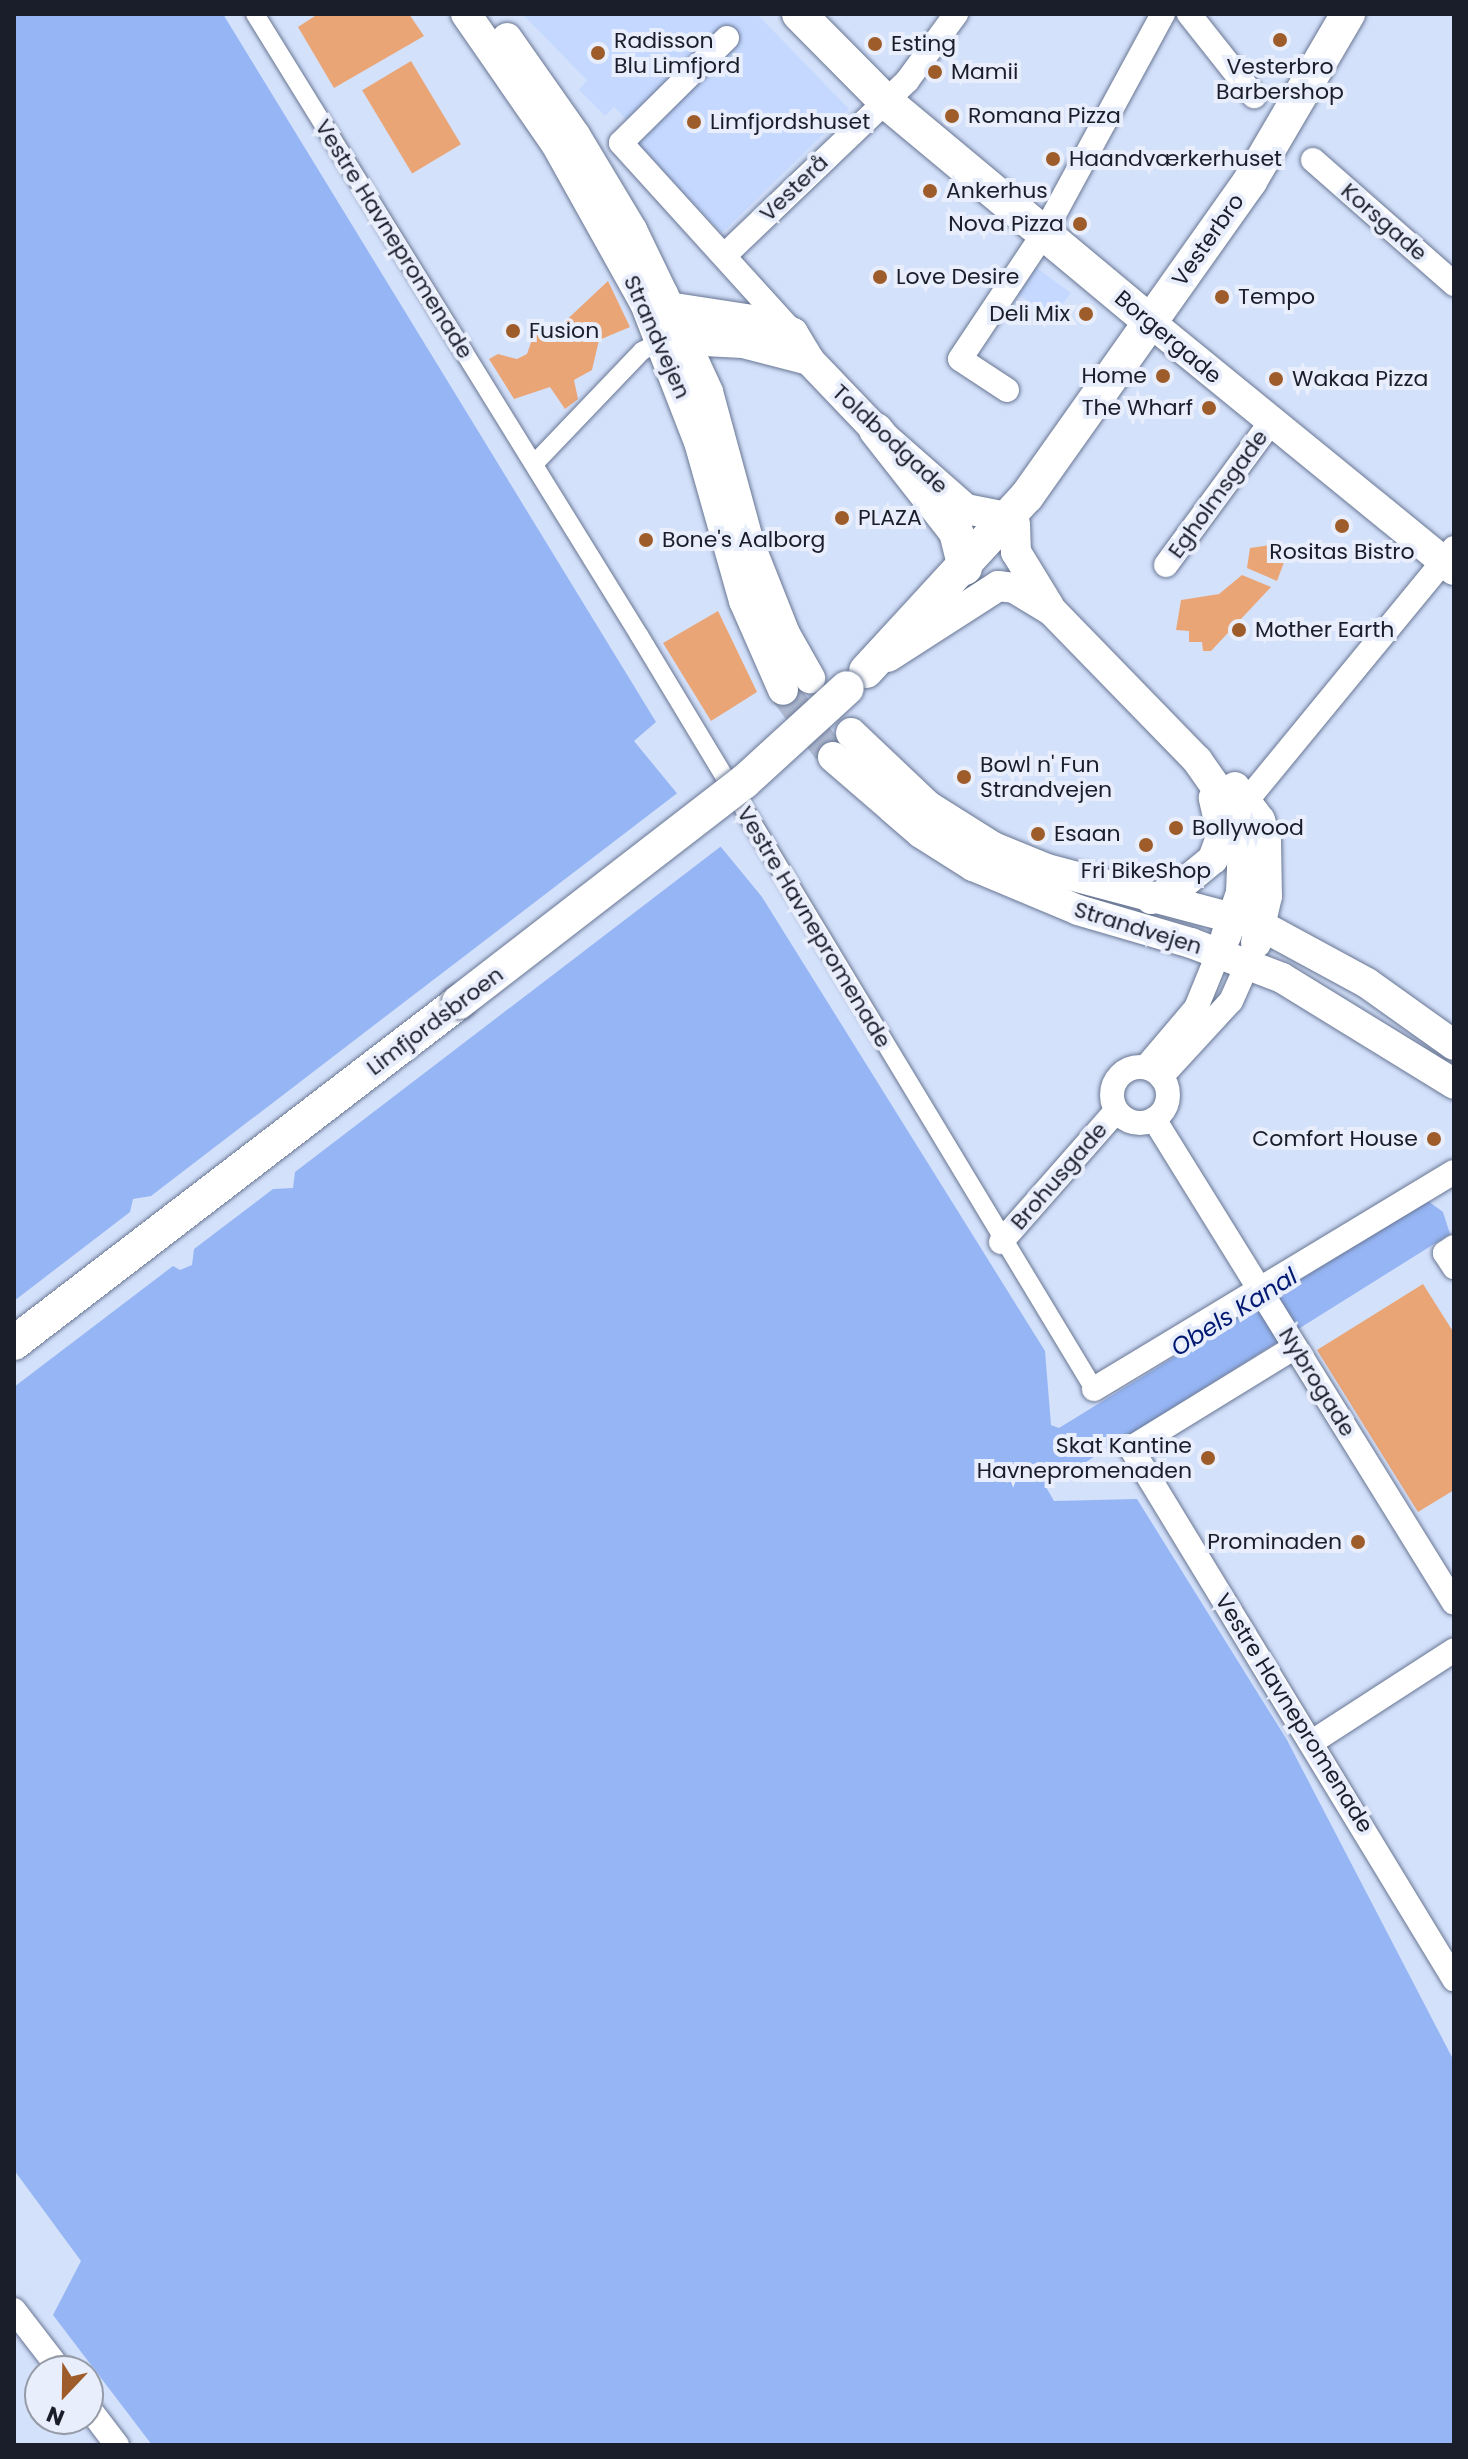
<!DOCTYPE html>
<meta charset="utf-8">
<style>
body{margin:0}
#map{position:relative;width:1468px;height:2459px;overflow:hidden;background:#d4e1fb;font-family:Poppins,sans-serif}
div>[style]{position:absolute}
.built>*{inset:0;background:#c5d8ff}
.green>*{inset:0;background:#eaa576;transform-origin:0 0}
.water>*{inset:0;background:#96b5f4}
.pier>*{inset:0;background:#d4e1fb}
.tertiary-tunnel>*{height:30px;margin-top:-15px;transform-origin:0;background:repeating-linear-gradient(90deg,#afbad1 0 30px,transparent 0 45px)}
.roads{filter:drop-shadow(0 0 2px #687693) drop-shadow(0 0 2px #687693)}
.pedestrian>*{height:18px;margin:-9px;padding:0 9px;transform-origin:9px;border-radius:9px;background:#fff}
.minor>*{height:24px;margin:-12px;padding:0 12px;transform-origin:12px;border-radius:12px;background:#fff}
.minor>.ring{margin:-12px;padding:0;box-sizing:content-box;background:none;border:24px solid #fff;border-radius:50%}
.tertiary>*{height:30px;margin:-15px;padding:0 15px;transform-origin:15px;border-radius:15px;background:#fff}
.secondary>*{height:34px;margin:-17px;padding:0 17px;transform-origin:17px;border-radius:17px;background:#fff}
.bridges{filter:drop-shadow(0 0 2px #687693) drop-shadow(0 0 2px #687693)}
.secondary-bridge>*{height:34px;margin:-17px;padding:0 17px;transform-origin:17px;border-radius:17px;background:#fff}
.dots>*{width:22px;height:22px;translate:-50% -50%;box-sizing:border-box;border:4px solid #e8eefb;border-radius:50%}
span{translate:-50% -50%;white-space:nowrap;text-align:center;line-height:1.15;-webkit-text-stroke:8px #e8eefb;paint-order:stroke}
.poi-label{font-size:22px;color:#191e2a}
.left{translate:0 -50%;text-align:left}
.right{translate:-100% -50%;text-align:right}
.street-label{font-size:22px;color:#191e2a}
.water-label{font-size:24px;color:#011972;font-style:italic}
.frame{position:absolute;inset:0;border:16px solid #191e2a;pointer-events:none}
.north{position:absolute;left:24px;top:2355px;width:80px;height:80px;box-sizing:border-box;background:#e8eefb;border:2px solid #959ba7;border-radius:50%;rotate:202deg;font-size:22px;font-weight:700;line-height:32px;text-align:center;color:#191e2a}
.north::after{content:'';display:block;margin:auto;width:28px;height:36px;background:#9e5c2a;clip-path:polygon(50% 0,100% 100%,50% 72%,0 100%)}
</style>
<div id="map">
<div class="built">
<div style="clip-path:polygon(522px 14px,757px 14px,849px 109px,722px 233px,635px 143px,642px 135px,614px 107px,605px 116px,579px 90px,587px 80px)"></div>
<div style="clip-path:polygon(1033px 265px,1071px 293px,1053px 316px,1015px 293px)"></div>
</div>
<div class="green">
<div style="clip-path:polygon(318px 14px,409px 14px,424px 36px,334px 88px,298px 27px)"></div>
<div style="left:411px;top:61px;width:97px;height:57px;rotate:59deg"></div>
<div style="clip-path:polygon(608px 281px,630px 327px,599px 340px,592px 370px,574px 380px,578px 399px,565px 409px,550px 387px,514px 399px,489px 359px,498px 354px,517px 359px,527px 354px,534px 334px,546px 326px,558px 328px)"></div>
<div style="clip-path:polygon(1271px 545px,1286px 557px,1277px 581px,1247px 568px,1250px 548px)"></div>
<div style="clip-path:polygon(1242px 575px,1271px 587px,1211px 651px,1203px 651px,1202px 642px,1189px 642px,1189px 631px,1176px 630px,1181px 600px,1219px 594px)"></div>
<div style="clip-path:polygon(718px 611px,757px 692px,711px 721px,663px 643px)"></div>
<div style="clip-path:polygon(1423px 1284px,1454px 1333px,1454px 1490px,1418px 1512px,1317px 1350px)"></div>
</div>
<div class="water">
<div style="clip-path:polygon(14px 14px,223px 14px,656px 722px,634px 741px,762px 897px,1045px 1351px,1051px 1425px,1059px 1428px,1428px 1201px,1443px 1212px,1450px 1234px,1046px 1487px,1054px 1501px,1137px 1499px,1287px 1740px,1454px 2061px,1454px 2445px,152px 2445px,53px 2315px,81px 2261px,14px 2170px)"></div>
</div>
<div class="pier">
<div style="clip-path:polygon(680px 791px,724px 844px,295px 1172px,293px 1188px,273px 1189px,194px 1249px,192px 1265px,180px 1270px,173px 1266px,14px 1387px,14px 1301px,130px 1212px,133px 1199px,151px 1196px)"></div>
</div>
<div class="tertiary-tunnel">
<div style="left:783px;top:690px;width:84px;rotate:53.3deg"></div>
</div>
<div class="roads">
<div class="pedestrian">
<div style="left:255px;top:14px;width:730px;rotate:58.27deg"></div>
<div style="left:639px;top:635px;width:881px;rotate:58.89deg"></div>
<div style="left:534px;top:464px;width:156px;rotate:-46.3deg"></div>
<div style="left:642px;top:351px;width:22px;rotate:-27deg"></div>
</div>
<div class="minor">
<div style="left:1189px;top:14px;width:105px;rotate:51.6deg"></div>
<div style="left:727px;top:38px;width:149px;rotate:135.3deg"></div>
<div style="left:621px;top:143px;width:256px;rotate:47.8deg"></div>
<div style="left:1313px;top:160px;width:188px;rotate:41.3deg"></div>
<div style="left:725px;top:255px;width:252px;rotate:-43.7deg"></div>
<div style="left:907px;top:81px;width:83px;rotate:-53.8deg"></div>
<div style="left:1007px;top:390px;width:56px;rotate:-146.6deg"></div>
<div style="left:960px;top:359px;width:151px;rotate:-56.3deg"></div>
<div style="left:1044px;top:233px;width:249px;rotate:-61.5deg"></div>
<div style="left:1166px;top:565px;width:177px;rotate:-53.7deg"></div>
<div style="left:1248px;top:799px;width:325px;rotate:-50.6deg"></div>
<div class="ring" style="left:1112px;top:1067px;width:32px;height:32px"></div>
<div style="left:1146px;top:1067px;width:77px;rotate:-49.7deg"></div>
<div style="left:1196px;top:1008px;width:61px;rotate:-67.7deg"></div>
<div style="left:1161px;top:1077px;width:103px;rotate:-47.4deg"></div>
<div style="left:1231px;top:1001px;width:42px;rotate:-65.9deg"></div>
<div style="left:1154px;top:1119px;width:569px;rotate:58.21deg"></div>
<div style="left:1001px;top:1242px;width:174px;rotate:-48.7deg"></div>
<div style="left:1454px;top:1247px;width:11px;rotate:146deg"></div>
<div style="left:1445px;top:1253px;width:17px;rotate:57deg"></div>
<div style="left:1295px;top:1347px;width:193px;rotate:148.4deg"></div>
<div style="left:1131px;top:1448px;width:622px;rotate:58.69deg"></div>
<div style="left:1094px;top:1389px;width:420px;rotate:-31.1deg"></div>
<div style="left:1312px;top:1742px;width:169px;rotate:-32.9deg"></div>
<div style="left:14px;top:2310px;width:77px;rotate:52.4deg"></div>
<div style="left:88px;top:2407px;width:48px;rotate:52.7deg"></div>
</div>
<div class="tertiary">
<div style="left:466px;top:14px;width:158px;rotate:55.3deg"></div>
<div style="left:556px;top:144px;width:182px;rotate:60.8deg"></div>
<div style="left:645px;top:303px;width:149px;rotate:68.8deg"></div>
<div style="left:699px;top:442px;width:165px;rotate:74.2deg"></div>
<div style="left:744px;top:601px;width:97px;rotate:66.3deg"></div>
<div style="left:507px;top:38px;width:118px;rotate:55deg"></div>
<div style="left:575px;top:135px;width:111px;rotate:59deg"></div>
<div style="left:632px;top:230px;width:71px;rotate:64.2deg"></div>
<div style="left:663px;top:294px;width:108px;rotate:65.3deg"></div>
<div style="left:708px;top:392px;width:156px;rotate:74.8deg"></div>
<div style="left:749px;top:543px;width:98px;rotate:68.4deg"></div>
<div style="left:785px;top:634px;width:51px;rotate:60.4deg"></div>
<div style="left:668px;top:307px;width:104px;rotate:8.8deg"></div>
<div style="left:771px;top:323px;width:24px;rotate:24deg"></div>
<div style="left:793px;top:333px;width:31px;rotate:59deg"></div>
<div style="left:809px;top:360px;width:97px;rotate:46.3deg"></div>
<div style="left:876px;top:430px;width:120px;rotate:41.3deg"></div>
<div style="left:966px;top:509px;width:41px;rotate:11.3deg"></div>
<div style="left:1150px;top:322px;width:392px;rotate:39.2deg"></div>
<div style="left:666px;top:339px;width:77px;rotate:3deg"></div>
<div style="left:743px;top:343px;width:68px;rotate:14.4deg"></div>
<div style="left:1015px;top:524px;width:28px;rotate:88deg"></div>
<div style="left:1016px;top:552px;width:63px;rotate:58.6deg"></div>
<div style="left:888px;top:657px;width:131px;rotate:-32.8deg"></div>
<div style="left:998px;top:586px;width:16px;rotate:7deg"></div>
<div style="left:1014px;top:588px;width:44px;rotate:31.2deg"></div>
<div style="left:1052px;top:611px;width:208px;rotate:45.8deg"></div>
<div style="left:1197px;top:760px;width:70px;rotate:54.9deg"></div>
<div style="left:1237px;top:817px;width:27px;rotate:77deg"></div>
<div style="left:1243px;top:843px;width:50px;rotate:92.3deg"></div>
<div style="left:1241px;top:893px;width:46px;rotate:109.2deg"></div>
<div style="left:851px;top:733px;width:106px;rotate:43.5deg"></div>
<div style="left:928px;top:806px;width:77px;rotate:32.2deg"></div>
<div style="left:993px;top:847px;width:58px;rotate:22.2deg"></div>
<div style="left:1047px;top:869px;width:222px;rotate:14.8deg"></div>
<div style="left:1262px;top:926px;width:119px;rotate:28.5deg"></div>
<div style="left:1367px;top:983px;width:107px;rotate:35.5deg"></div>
<div style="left:833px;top:757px;width:116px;rotate:40.8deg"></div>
<div style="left:921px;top:833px;width:62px;rotate:32.4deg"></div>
<div style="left:973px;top:866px;width:114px;rotate:22.7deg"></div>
<div style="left:1078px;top:910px;width:118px;rotate:16.3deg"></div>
<div style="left:1191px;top:943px;width:97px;rotate:21deg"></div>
<div style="left:1282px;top:978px;width:202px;rotate:31.6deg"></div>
<div style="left:1235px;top:787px;width:41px;rotate:52.9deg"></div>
<div style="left:1260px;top:820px;width:22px;rotate:74deg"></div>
<div style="left:1266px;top:841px;width:55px;rotate:89deg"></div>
<div style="left:1267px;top:896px;width:48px;rotate:103.2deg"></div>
<div style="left:1151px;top:899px;width:24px;rotate:-19deg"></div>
<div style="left:1174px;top:891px;width:50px;rotate:-39.4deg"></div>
<div style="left:1213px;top:859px;width:27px;rotate:-70deg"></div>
<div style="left:1222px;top:834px;width:37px;rotate:-103deg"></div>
</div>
<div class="secondary">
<div style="left:799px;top:14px;width:121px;rotate:45.3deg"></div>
<div style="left:884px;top:100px;width:346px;rotate:39.8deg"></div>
<div style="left:876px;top:430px;width:130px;rotate:51.9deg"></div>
<div style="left:956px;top:532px;width:37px;rotate:76deg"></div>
<div style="left:866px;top:671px;width:238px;rotate:-47.4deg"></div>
<div style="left:1027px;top:496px;width:386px;rotate:-54.7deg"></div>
<div style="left:1250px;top:181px;width:194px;rotate:-59.6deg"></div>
<div style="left:14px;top:1343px;width:561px;rotate:-37.46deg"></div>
</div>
</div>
<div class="bridges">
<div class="secondary-bridge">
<div style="left:459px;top:1002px;width:360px;rotate:-37.7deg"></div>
<div style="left:744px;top:782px;width:139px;rotate:-42.4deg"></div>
</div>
</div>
<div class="dots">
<div style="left:1280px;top:40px;background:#9e5c2a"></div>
<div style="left:875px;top:44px;background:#9e5c2a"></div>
<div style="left:598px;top:53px;background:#9e5c2a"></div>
<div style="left:935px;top:72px;background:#9e5c2a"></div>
<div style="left:952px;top:116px;background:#9e5c2a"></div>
<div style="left:694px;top:122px;background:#9e5c2a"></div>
<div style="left:1053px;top:159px;background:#9e5c2a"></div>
<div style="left:930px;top:191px;background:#9e5c2a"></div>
<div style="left:1080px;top:224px;background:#9e5c2a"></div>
<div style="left:880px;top:277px;background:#9e5c2a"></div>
<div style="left:1222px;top:297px;background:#9e5c2a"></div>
<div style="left:1086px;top:314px;background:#9e5c2a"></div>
<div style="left:513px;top:331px;background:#9e5c2a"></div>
<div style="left:1163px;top:376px;background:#9e5c2a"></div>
<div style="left:1276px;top:379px;background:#9e5c2a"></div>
<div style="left:1209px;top:408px;background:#9e5c2a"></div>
<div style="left:842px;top:518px;background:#9e5c2a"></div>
<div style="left:1342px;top:526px;background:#9e5c2a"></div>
<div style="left:646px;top:540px;background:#9e5c2a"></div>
<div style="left:1239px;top:630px;background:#9e5c2a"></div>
<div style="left:964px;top:777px;background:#9e5c2a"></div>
<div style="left:1176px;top:828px;background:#9e5c2a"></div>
<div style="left:1038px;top:834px;background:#9e5c2a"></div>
<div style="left:1146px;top:845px;background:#9e5c2a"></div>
<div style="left:1434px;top:1139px;background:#9e5c2a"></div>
<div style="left:1208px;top:1458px;background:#9e5c2a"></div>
<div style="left:1358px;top:1542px;background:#9e5c2a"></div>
</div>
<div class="poi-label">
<span class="left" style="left:614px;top:53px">Radisson<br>Blu Limfjord</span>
<span class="left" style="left:891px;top:44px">Esting</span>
<span style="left:1280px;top:79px">Vesterbro<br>Barbershop</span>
<span class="left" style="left:951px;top:72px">Mamii</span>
<span class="left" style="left:968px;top:116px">Romana Pizza</span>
<span class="left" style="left:710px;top:122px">Limfjordshuset</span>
<span class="left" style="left:1069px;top:159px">Haandværkerhuset</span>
<span class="left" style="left:946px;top:191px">Ankerhus</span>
<span class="right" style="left:1064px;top:224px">Nova Pizza</span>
<span class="left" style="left:896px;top:277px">Love Desire</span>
<span class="left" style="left:1238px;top:297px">Tempo</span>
<span class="right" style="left:1070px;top:314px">Deli Mix</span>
<span class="left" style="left:529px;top:331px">Fusion</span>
<span class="right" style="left:1147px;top:376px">Home</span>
<span class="left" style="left:1292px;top:379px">Wakaa Pizza</span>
<span class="right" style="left:1193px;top:408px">The Wharf</span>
<span class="left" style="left:858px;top:518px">PLAZA</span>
<span class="left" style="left:662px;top:540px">Bone's Aalborg</span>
<span style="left:1342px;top:552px">Rositas Bistro</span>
<span class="left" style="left:1255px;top:630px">Mother Earth</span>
<span class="left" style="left:980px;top:777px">Bowl n' Fun<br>Strandvejen</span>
<span class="left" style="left:1192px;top:828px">Bollywood</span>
<span class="left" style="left:1054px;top:834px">Esaan</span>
<span style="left:1146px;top:871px">Fri BikeShop</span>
<span class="right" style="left:1418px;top:1139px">Comfort House</span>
<span class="right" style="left:1192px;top:1458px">Skat Kantine<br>Havnepromenaden</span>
<span class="right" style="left:1342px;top:1542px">Prominaden</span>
</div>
<div class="street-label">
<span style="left:794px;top:188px;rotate:-44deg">Vesterå</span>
<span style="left:1384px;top:222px;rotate:41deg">Korsgade</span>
<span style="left:394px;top:239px;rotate:58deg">Vestre Havnepromenade</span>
<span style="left:1208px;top:240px;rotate:-55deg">Vesterbro</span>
<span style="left:657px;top:337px;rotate:66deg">Strandvejen</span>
<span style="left:1168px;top:337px;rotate:40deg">Borgergade</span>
<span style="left:890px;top:439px;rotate:43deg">Toldbodgade</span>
<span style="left:1218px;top:494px;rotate:-54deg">Egholmsgade</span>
<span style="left:814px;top:927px;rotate:59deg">Vestre Havnepromenade</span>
<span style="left:1138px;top:928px;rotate:17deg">Strandvejen</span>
<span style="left:435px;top:1021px;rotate:-37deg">Limfjordsbroen</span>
<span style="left:1059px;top:1176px;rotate:-49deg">Brohusgade</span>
<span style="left:1317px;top:1382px;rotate:58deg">Nybrogade</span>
<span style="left:1294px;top:1713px;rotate:58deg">Vestre Havnepromenade</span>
</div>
<div class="water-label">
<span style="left:1234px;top:1312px;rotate:-32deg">Obels Kanal</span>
</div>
<div class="frame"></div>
<div class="north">N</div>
</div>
